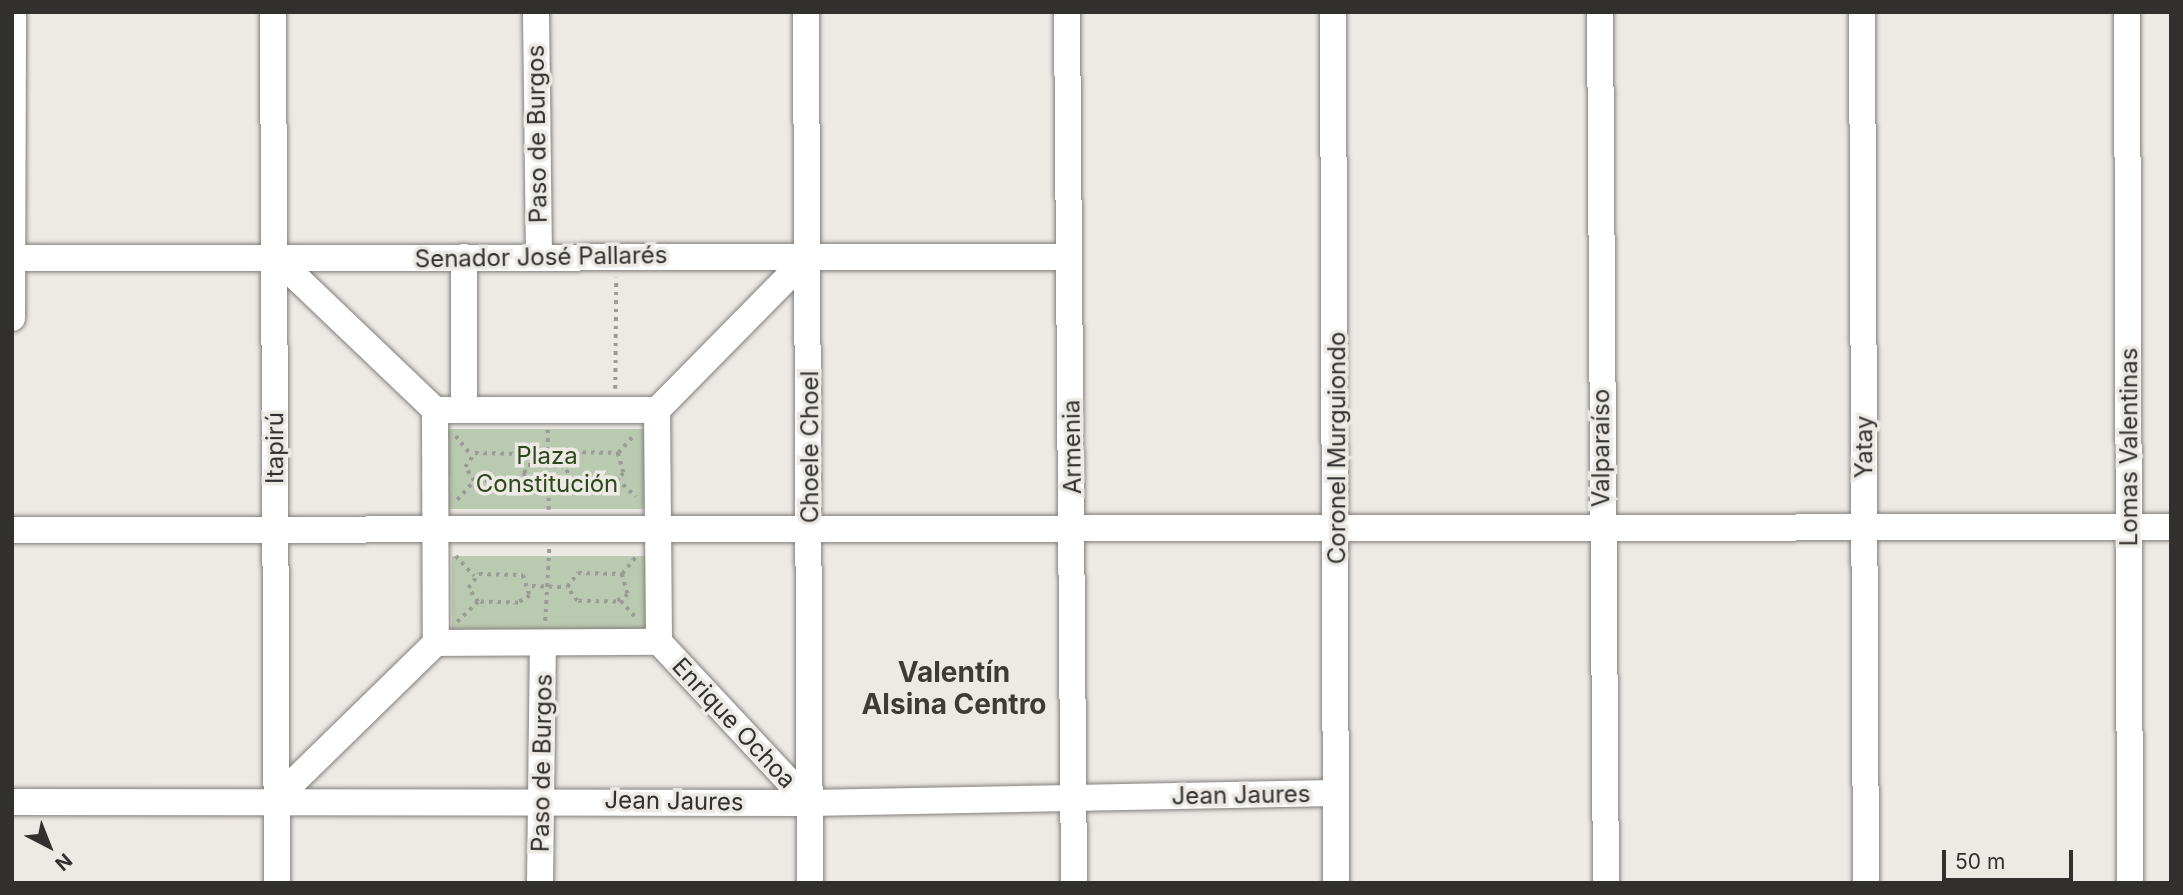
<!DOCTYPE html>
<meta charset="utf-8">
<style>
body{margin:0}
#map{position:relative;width:2183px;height:895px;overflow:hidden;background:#edeae6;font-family:Inter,sans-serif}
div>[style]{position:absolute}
.green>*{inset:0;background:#b9cab0;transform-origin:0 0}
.path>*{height:3.5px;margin-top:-1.75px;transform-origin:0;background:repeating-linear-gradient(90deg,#9d9b98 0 3.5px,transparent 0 8.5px)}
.roads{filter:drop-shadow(0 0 2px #837f7c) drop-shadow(0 0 2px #837f7c)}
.minor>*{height:26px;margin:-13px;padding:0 13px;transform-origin:13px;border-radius:13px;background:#fff}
span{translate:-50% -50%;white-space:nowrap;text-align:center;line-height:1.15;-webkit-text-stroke:7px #edeae6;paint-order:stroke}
.street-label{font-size:24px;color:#31302e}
.park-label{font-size:24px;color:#2d491a}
.quarter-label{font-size:28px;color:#3e3b37;font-weight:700}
.frame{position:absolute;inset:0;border:14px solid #31302e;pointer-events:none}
.north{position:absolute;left:14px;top:811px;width:70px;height:70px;-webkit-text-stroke:5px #edeae6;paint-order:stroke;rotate:138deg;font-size:19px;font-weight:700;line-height:28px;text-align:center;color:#31302e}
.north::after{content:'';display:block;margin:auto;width:24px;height:32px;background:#31302e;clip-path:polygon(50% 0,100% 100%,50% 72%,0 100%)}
.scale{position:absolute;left:1942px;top:850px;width:131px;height:32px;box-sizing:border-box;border:4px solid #31302e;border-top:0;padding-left:9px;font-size:21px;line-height:24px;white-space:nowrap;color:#31302e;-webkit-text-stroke:5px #edeae6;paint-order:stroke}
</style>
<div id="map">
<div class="green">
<div style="left:647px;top:429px;width:80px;height:199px;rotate:90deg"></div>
<div style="left:452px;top:556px;width:196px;height:75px"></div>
</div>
<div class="path">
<div style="left:615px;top:389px;width:111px;rotate:-89.5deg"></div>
<div style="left:548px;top:430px;width:80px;rotate:89.3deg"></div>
<div style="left:456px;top:436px;width:24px;rotate:52deg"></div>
<div style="left:574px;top:452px;width:44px;rotate:1.3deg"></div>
<div style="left:618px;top:453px;width:22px;rotate:74deg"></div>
<div style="left:624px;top:474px;width:13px;rotate:151deg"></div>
<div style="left:613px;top:480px;width:40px;rotate:180deg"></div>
<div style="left:573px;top:480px;width:17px;rotate:-126deg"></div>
<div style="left:563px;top:466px;width:18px;rotate:-52deg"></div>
<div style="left:475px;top:453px;width:44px;rotate:1.3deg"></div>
<div style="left:519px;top:454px;width:21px;rotate:71deg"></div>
<div style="left:526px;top:474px;width:14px;rotate:150deg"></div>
<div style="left:514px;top:481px;width:40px;rotate:180deg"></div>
<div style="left:474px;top:481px;width:17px;rotate:-123deg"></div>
<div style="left:465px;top:467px;width:17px;rotate:-54deg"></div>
<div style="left:618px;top:453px;width:25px;rotate:-48deg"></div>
<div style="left:528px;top:465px;width:35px;rotate:2deg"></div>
<div style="left:617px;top:479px;width:26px;rotate:43deg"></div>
<div style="left:457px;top:500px;width:25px;rotate:-48deg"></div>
<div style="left:456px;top:556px;width:27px;rotate:48deg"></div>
<div style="left:578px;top:573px;width:44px;rotate:1.3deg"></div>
<div style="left:622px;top:574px;width:22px;rotate:74deg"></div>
<div style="left:628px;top:595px;width:14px;rotate:150deg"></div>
<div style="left:616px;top:602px;width:39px;rotate:-179deg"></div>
<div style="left:577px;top:601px;width:17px;rotate:-126deg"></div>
<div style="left:567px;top:587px;width:18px;rotate:-52deg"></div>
<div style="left:479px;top:574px;width:44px;rotate:1.3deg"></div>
<div style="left:523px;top:575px;width:22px;rotate:72deg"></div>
<div style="left:530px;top:596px;width:14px;rotate:150deg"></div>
<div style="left:518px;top:603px;width:40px;rotate:-178.6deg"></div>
<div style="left:478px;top:602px;width:17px;rotate:-126deg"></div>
<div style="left:468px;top:588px;width:18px;rotate:-52deg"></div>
<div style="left:622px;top:574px;width:22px;rotate:-51deg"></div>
<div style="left:532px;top:586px;width:35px;rotate:2deg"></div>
<div style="left:621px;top:601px;width:25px;rotate:48deg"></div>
<div style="left:545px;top:621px;width:72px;rotate:-86.8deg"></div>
<div style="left:457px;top:622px;width:29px;rotate:-44deg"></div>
</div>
<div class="roads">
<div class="minor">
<div style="left:273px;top:12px;width:871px;rotate:89.74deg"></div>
<div style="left:536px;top:12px;width:244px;rotate:89.3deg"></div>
<div style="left:806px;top:12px;width:871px;rotate:89.74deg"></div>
<div style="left:1067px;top:12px;width:871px;rotate:89.54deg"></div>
<div style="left:1333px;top:12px;width:871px;rotate:89.8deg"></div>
<div style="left:1600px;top:12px;width:871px;rotate:89.61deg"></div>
<div style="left:1862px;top:12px;width:871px;rotate:89.74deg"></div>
<div style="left:2127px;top:12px;width:871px;rotate:89.8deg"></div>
<div style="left:464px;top:257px;width:150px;rotate:90deg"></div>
<div style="left:12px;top:258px;width:1057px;rotate:-0.05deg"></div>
<div style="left:276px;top:258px;width:220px;rotate:43.7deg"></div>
<div style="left:12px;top:318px;width:306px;rotate:-89.8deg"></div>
<div style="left:435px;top:410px;width:233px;rotate:89.8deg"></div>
<div style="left:435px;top:410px;width:222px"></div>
<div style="left:657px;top:410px;width:232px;rotate:89.5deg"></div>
<div style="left:657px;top:410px;width:216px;rotate:-45.4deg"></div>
<div style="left:12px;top:530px;width:2159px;rotate:-0.08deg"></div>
<div style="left:659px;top:642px;width:220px;rotate:47deg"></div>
<div style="left:436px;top:643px;width:223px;rotate:-0.3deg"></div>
<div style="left:278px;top:797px;width:221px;rotate:-44.3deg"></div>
<div style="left:12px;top:802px;width:797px;rotate:0.07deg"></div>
<div style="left:809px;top:803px;width:526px;rotate:-1.09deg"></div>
<div style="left:540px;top:883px;width:240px;rotate:-89.3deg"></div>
</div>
</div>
<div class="street-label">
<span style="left:537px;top:134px;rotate:-91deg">Paso de Burgos</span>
<span style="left:541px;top:257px;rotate:-1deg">Senador José Pallarés</span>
<span style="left:810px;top:447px;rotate:-90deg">Choele Choel</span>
<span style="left:1072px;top:447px;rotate:-91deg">Armenia</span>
<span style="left:1864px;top:447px;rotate:-90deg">Yatay</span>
<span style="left:2129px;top:447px;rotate:-90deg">Lomas Valentinas</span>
<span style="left:275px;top:448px;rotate:-90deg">Itapirú</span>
<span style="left:1337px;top:448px;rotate:-90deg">Coronel Murguiondo</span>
<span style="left:1601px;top:448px;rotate:-90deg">Valparaíso</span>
<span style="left:734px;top:723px;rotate:47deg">Enrique Ochoa</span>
<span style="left:542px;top:763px;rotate:-89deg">Paso de Burgos</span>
<span style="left:1241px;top:795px;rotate:-1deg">Jean Jaures</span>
<span style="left:674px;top:801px;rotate:1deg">Jean Jaures</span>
</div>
<div class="park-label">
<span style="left:547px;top:470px">Plaza<br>Constitución</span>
</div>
<div class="quarter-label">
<span style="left:954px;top:688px">Valentín<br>Alsina Centro</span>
</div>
<div class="frame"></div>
<div class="north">N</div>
<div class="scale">50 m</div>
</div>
